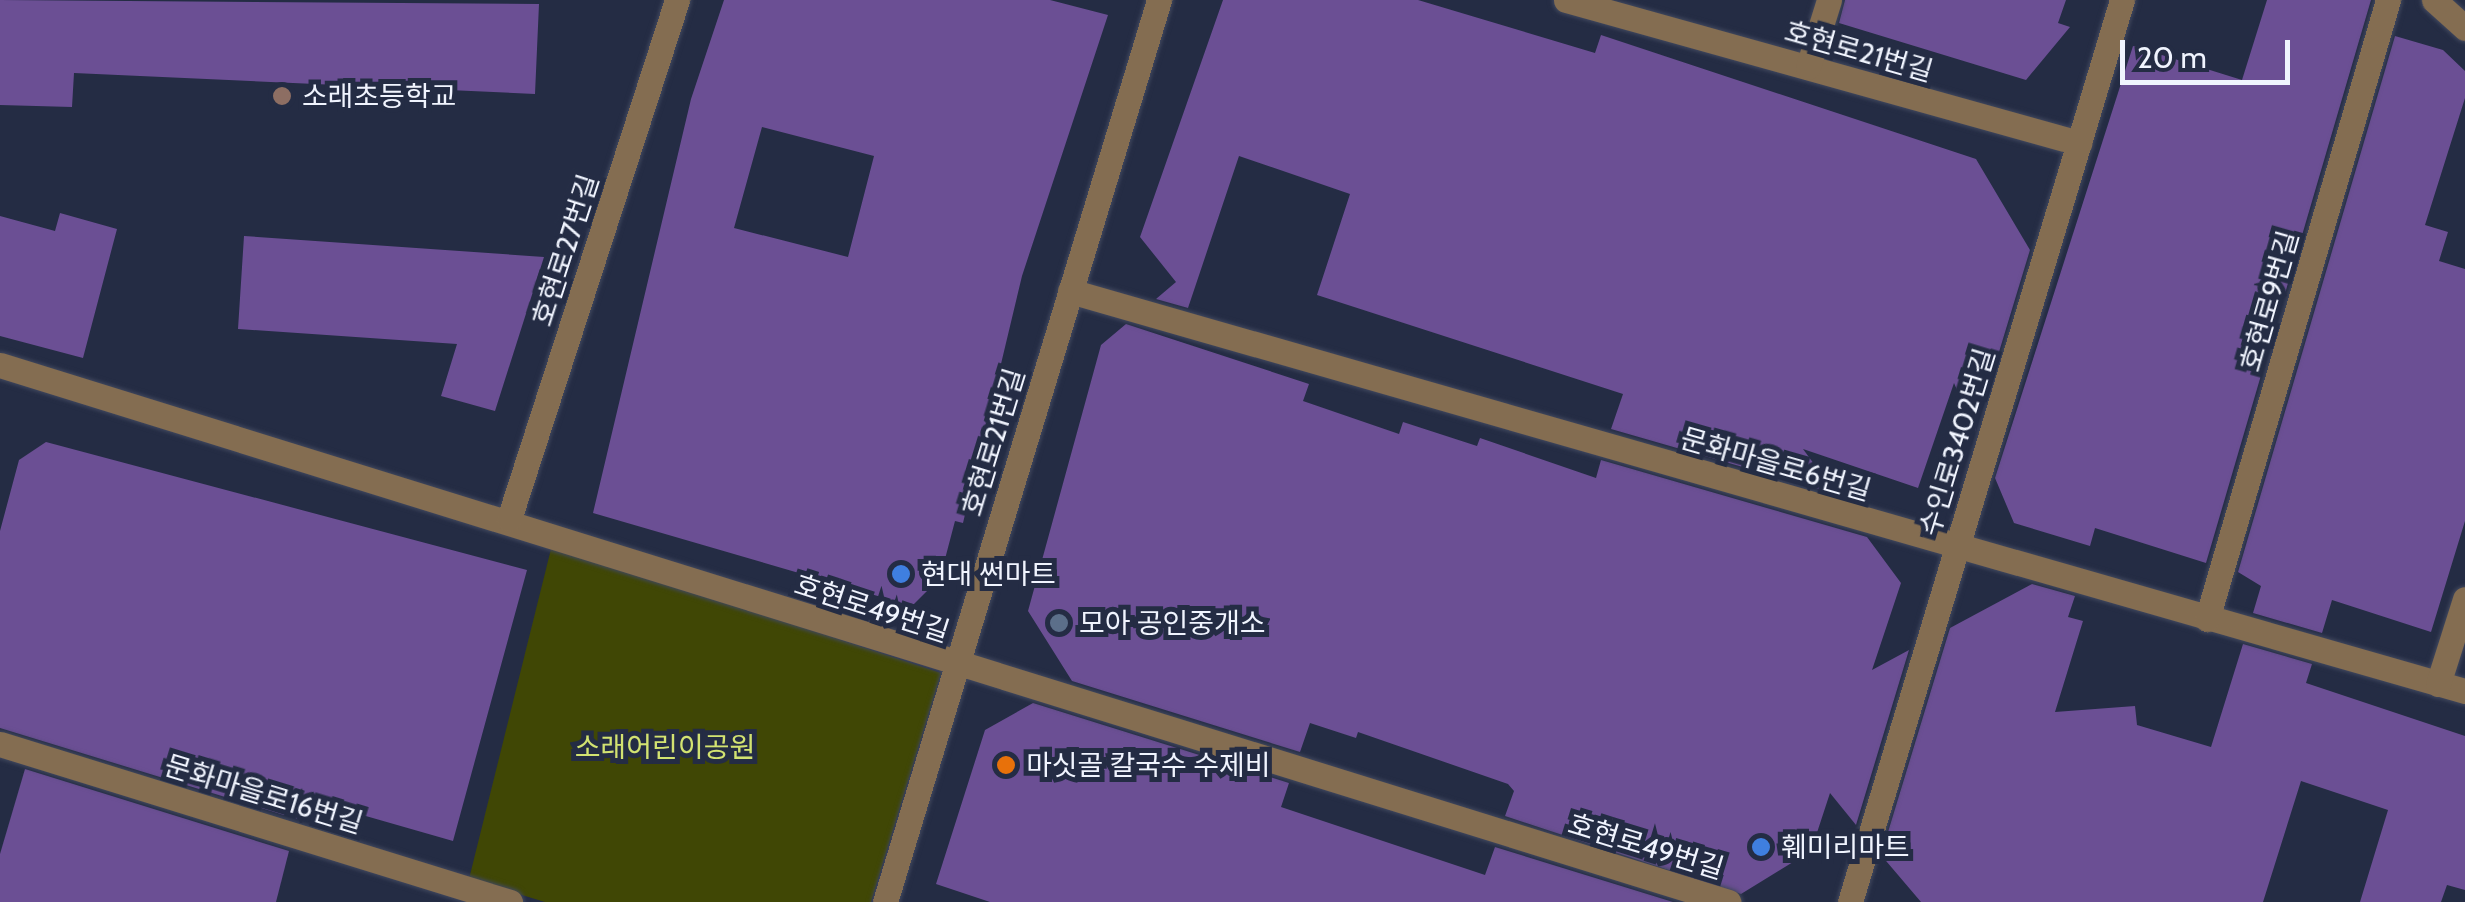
<!DOCTYPE html>
<meta charset="utf-8">
<style>
body{margin:0}
#map{position:relative;width:2465px;height:902px;overflow:hidden;background:#242c44;font-family:Cabin,"Noto Sans KR",sans-serif}
div>[style]{position:absolute}
.green>*{inset:0;background:#404705}
.building>*{inset:0;background:#6b4f94}
.roads{filter:drop-shadow(0 0 2px #41485e) drop-shadow(0 0 2px #41485e)}
.minor>*{height:25px;margin:-12.5px;padding:0 12.5px;transform-origin:12.5px;border-radius:12.5px;background:#846d51}
.dots>*{width:28px;height:28px;translate:-50% -50%;box-sizing:border-box;border:5px solid #242c44;border-radius:50%}
span{translate:-50% -50%;white-space:nowrap;text-align:center;line-height:1.15;-webkit-text-stroke:10px #242c44;paint-order:stroke}
.street-label{font-size:28px;color:#f0f4fe}
.poi-label{font-size:28px;color:#f0f4fe}
.left{translate:0 -50%;text-align:left}
.park-label{font-size:28px;color:#d3e371}
.scale{position:absolute;left:2120px;top:40px;width:170px;height:45px;box-sizing:border-box;border:5px solid #f0f4fe;border-top:0;padding-left:12px;font-size:30px;line-height:35px;white-space:nowrap;color:#f0f4fe;-webkit-text-stroke:8px #242c44;paint-order:stroke}
</style>
<div id="map">
<div class="green">
<div style="clip-path:polygon(552px 545px,941px 673px,871px 902px,545px 902px,469px 879px)"></div>
</div>
<div class="building">
<div style="clip-path:polygon(0 0,539px 4px,535px 94px,74px 73px,72px 107px,0 105px)"></div>
<div style="clip-path:polygon(evenodd,724px 0,1050px 0,1108px 15px,1022px 276px,963px 523px,955px 521px,940px 578px,912px 606px,593px 513px,691px 99px,724px 0,762px 127px,874px 156px,848px 257px,734px 228px,762px 127px)"></div>
<div style="clip-path:polygon(1223px 0,1418px 0,1595px 53px,1601px 35px,1976px 159px,2030px 250px,1975px 431px,1954px 383px,1918px 488px,1803px 449px,1836px 494px,1611px 429px,1623px 394px,1317px 295px,1350px 194px,1239px 156px,1188px 308px,1156px 299px,1176px 282px,1140px 237px)"></div>
<div style="clip-path:polygon(1845px 0,2066px 0,2058px 23px,2070px 27px,2026px 80px,1839px 23px)"></div>
<div style="clip-path:polygon(2267px 0,2371px 0,2206px 563px,2095px 528px,2090px 546px,2014px 523px,1995px 478px,2133px 46px,2242px 80px)"></div>
<div style="clip-path:polygon(2395px 36px,2443px 50px,2465px 71px,2465px 98px,2425px 225px,2448px 232px,2439px 261px,2465px 269px,2465px 521px,2431px 632px,2332px 600px,2322px 633px,2253px 613px,2261px 586px,2238px 572px)"></div>
<div style="clip-path:polygon(60px 213px,117px 229px,83px 358px,0 336px,0 216px,55px 231px)"></div>
<div style="clip-path:polygon(244px 236px,544px 257px,495px 411px,441px 396px,457px 344px,238px 329px)"></div>
<div style="clip-path:polygon(1126px 324px,1309px 384px,1303px 401px,1399px 434px,1403px 422px,1477px 446px,1480px 438px,1596px 478px,1601px 460px,1867px 537px,1901px 583px,1872px 670px,1909px 650px,1856px 825px,1830px 793px,1811px 851px,1741px 894px,1505px 816px,1514px 791px,1508px 784px,1358px 732px,1356px 738px,1310px 723px,1300px 752px,1072px 681px,1028px 611px,1101px 345px)"></div>
<div style="clip-path:polygon(46px 442px,527px 570px,453px 841px,303px 798px,297px 819px,0 728px,0 531px,19px 460px)"></div>
<div style="clip-path:polygon(2032px 584px,2075px 596px,2068px 617px,2083px 621px,2055px 712px,2135px 706px,2137px 725px,2211px 747px,2243px 644px,2312px 664px,2306px 683px,2465px 736px,2465px 890px,2447px 885px,2441px 902px,2360px 902px,2388px 810px,2301px 781px,2263px 902px,1921px 902px,1881px 855px,1950px 628px)"></div>
<div style="clip-path:polygon(1033px 703px,1289px 783px,1281px 807px,1485px 875px,1495px 847px,1673px 902px,990px 902px,936px 884px,985px 730px)"></div>
<div style="clip-path:polygon(25px 769px,289px 851px,276px 902px,0 902px,0 854px)"></div>
</div>
<div class="roads">
<div class="minor">
<div style="left:1566px;top:0;width:533px;rotate:15.58deg"></div>
<div style="left:2434px;top:0;width:42px;rotate:42.1deg"></div>
<div style="left:1808px;top:67px;width:70px;rotate:-72.6deg"></div>
<div style="left:1070px;top:291px;width:1451px;rotate:16deg"></div>
<div style="left:0;top:365px;width:1810px;rotate:17.26deg"></div>
<div style="left:509px;top:519px;width:546px;rotate:-72.06deg"></div>
<div style="left:2207px;top:619px;width:645px;rotate:-73.7deg"></div>
<div style="left:2438px;top:684px;width:89px;rotate:-72.4deg"></div>
<div style="left:0;top:744px;width:534px;rotate:17.21deg"></div>
<div style="left:885px;top:902px;width:943px;rotate:-73.1deg"></div>
<div style="left:1850px;top:902px;width:942px;rotate:-73.22deg"></div>
</div>
</div>
<div class="dots">
<div style="left:282px;top:96px;background:#8d6e63"></div>
<div style="left:901px;top:574px;background:#3f7fe0"></div>
<div style="left:1059px;top:623px;background:#5c6f8a"></div>
<div style="left:1006px;top:765px;background:#e8710a"></div>
<div style="left:1761px;top:847px;background:#3f7fe0"></div>
</div>
<div class="street-label">
<span style="left:1859px;top:51px;rotate:16deg">호현로21번길</span>
<span style="left:565px;top:250px;rotate:-72deg">호현로27번길</span>
<span style="left:2269px;top:301px;rotate:-74deg">호현로9번길</span>
<span style="left:993px;top:442px;rotate:-73deg">호현로21번길</span>
<span style="left:1957px;top:442px;rotate:-73deg">수인로3402번길</span>
<span style="left:1776px;top:464px;rotate:16deg">문화마을로6번길</span>
<span style="left:872px;top:608px;rotate:18deg">호현로49번길</span>
<span style="left:264px;top:794px;rotate:17deg">문화마을로16번길</span>
<span style="left:1646px;top:846px;rotate:17deg">호현로49번길</span>
</div>
<div class="poi-label">
<span class="left" style="left:302px;top:96px">소래초등학교</span>
<span class="left" style="left:921px;top:574px">현대 썬마트</span>
<span class="left" style="left:1079px;top:623px">모아 공인중개소</span>
<span class="left" style="left:1026px;top:765px">마싯골 칼국수 수제비</span>
<span class="left" style="left:1781px;top:847px">훼미리마트</span>
</div>
<div class="park-label">
<span style="left:665px;top:747px">소래어린이공원</span>
</div>
<div class="scale">20 m</div>
</div>
